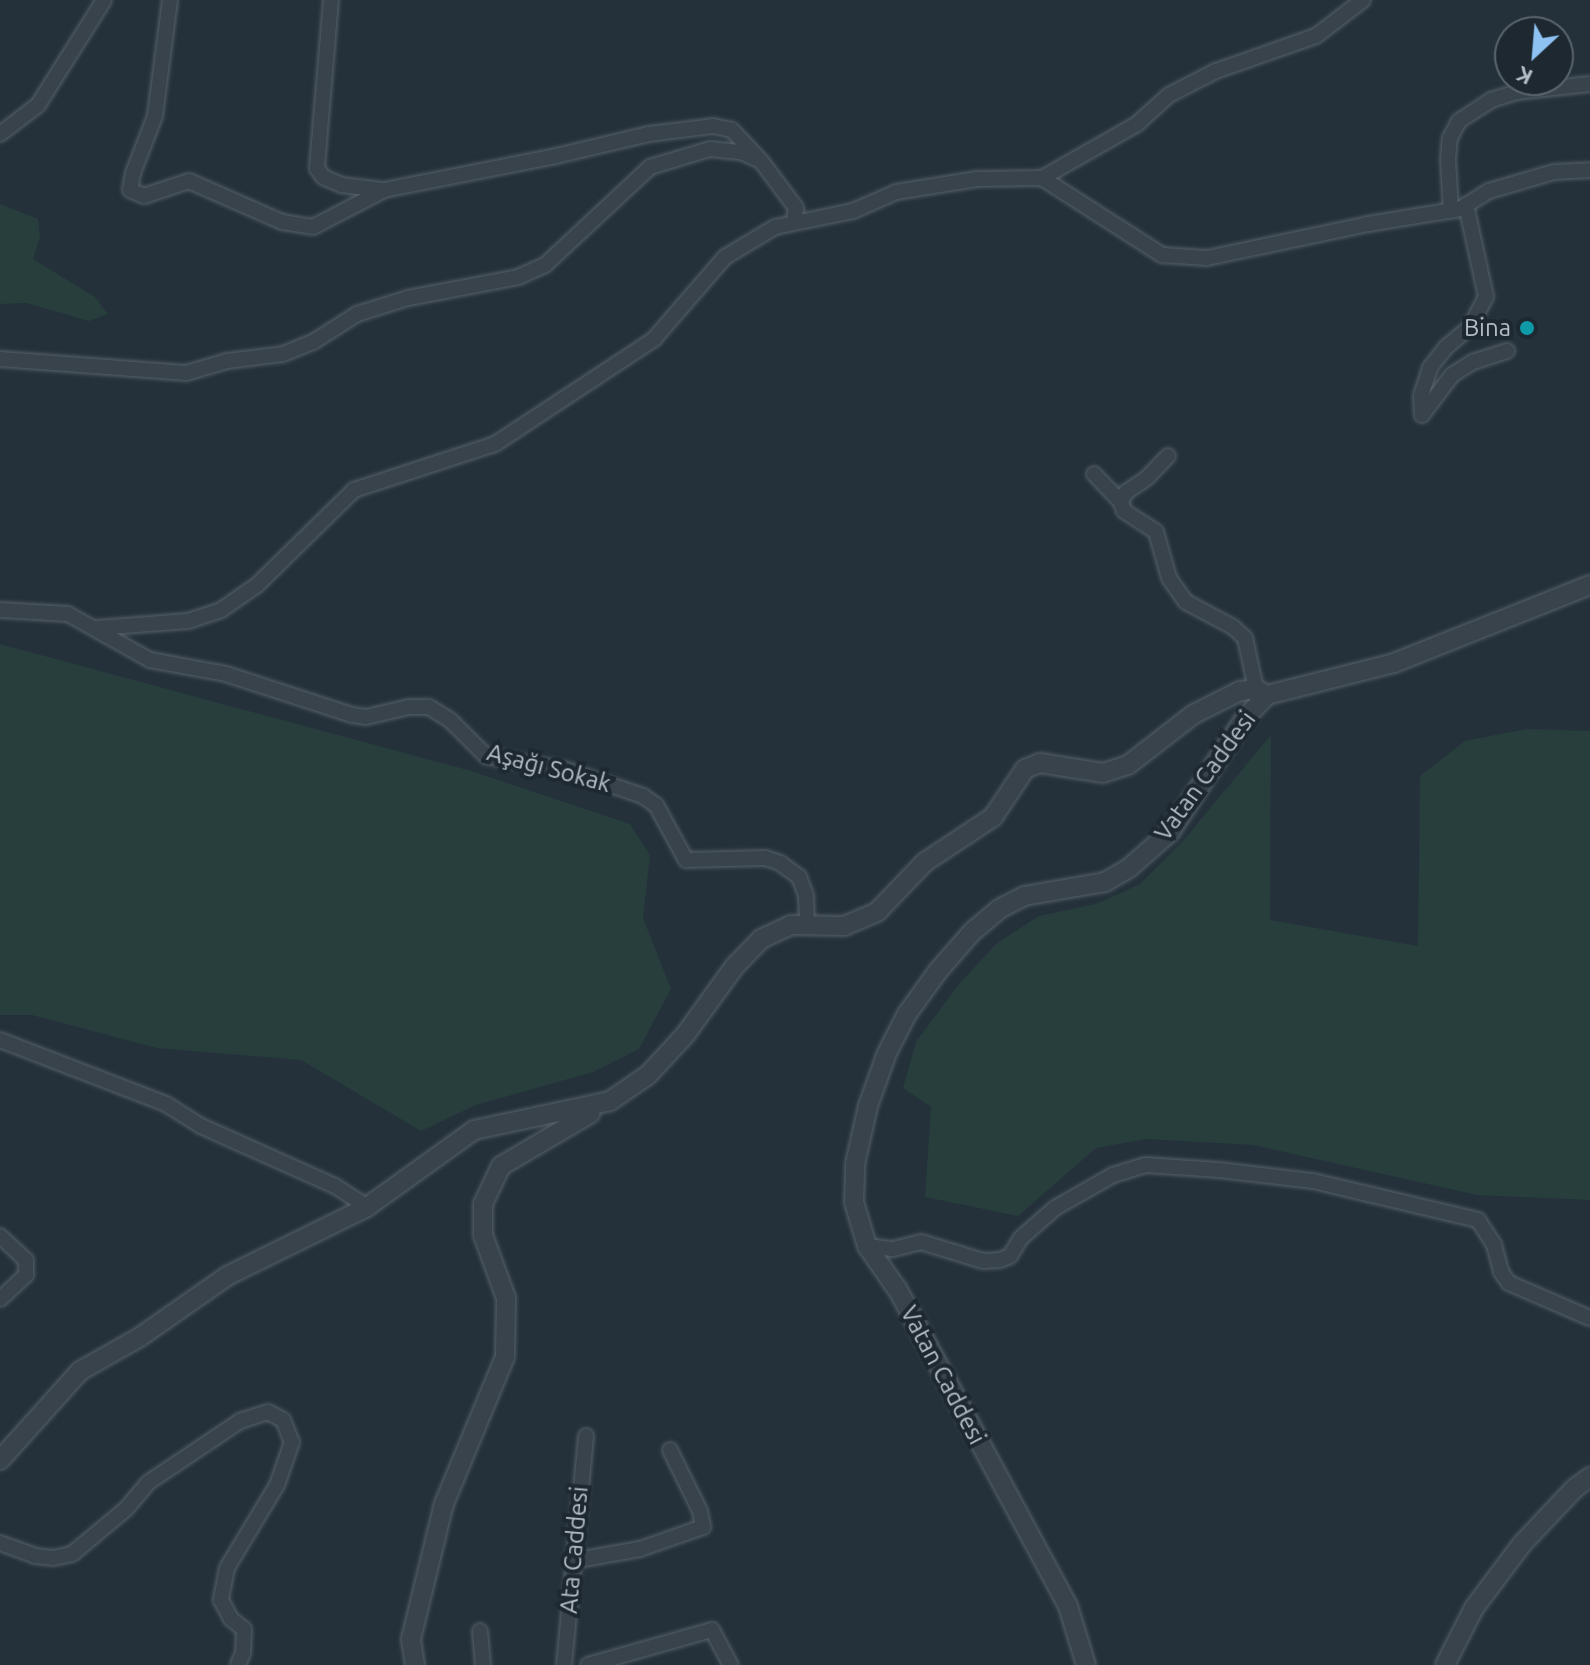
<!DOCTYPE html>
<meta charset="utf-8">
<style>
body{margin:0}
#map{position:relative;width:1590px;height:1665px;overflow:hidden;background:#24313b;font-family:Ubuntu,sans-serif}
div>[style]{position:absolute}
.green>*{inset:0;background:#273e3d}
.roads{filter:drop-shadow(0 0 2px #566169) drop-shadow(0 0 2px #566169)}
.minor>*{height:14px;margin:-7px;padding:0 7px;transform-origin:7px;border-radius:7px;background:#38434c}
.tertiary>*{height:18px;margin:-9px;padding:0 9px;transform-origin:9px;border-radius:9px;background:#38434c}
.dots>*{width:22px;height:22px;translate:-50% -50%;box-sizing:border-box;border:4px solid #1d2830;border-radius:50%}
span{translate:-50% -50%;white-space:nowrap;text-align:center;line-height:1.15;-webkit-text-stroke:8px #1d2830;paint-order:stroke}
.poi-label{font-size:24px;color:#b4bec7}
.right{translate:-100% -50%;text-align:right}
.street-label{font-size:24px;color:#b4bec7}
.north{position:absolute;left:1494px;top:16px;width:80px;height:80px;box-sizing:border-box;background:#1d2830;border:2px solid #59646c;border-radius:50%;rotate:206deg;font-size:22px;font-weight:700;line-height:32px;text-align:center;color:#b4bec7}
.north::after{content:'';display:block;margin:auto;width:28px;height:36px;background:#8dc2f3;clip-path:polygon(50% 0,100% 100%,50% 72%,0 100%)}
</style>
<div id="map">
<div class="green">
<div style="clip-path:polygon(0 204px,38px 219px,40px 237px,33px 259px,95px 297px,108px 314px,89px 321px,26px 303px,0 304px)"></div>
<div style="clip-path:polygon(0 644px,468px 770px,630px 824px,650px 855px,643px 918px,671px 989px,639px 1049px,593px 1072px,476px 1105px,421px 1131px,301px 1060px,157px 1048px,32px 1015px,0 1015px)"></div>
<div style="clip-path:polygon(1526px 729px,1590px 731px,1590px 1200px,1477px 1195px,1253px 1145px,1147px 1139px,1096px 1148px,1018px 1216px,925px 1197px,931px 1107px,903px 1088px,916px 1042px,959px 984px,997px 943px,1039px 916px,1096px 904px,1140px 884px,1183px 841px,1271px 735px,1270px 920px,1418px 946px,1420px 776px,1465px 741px)"></div>
</div>
<div class="roads">
<div class="minor">
<div style="left:170px;top:0;width:117px;rotate:97.4deg"></div>
<div style="left:155px;top:116px;width:61px;rotate:111.1deg"></div>
<div style="left:133px;top:173px;width:17px;rotate:100deg"></div>
<div style="left:130px;top:190px;width:15px;rotate:23deg"></div>
<div style="left:144px;top:196px;width:47px;rotate:-18.4deg"></div>
<div style="left:189px;top:181px;width:102px;rotate:23.8deg"></div>
<div style="left:282px;top:222px;width:31px;rotate:9deg"></div>
<div style="left:313px;top:227px;width:80px;rotate:-27.5deg"></div>
<div style="left:384px;top:190px;width:175px;rotate:-11.2deg"></div>
<div style="left:556px;top:156px;width:96px;rotate:-13.3deg"></div>
<div style="left:649px;top:134px;width:64px;rotate:-7.1deg"></div>
<div style="left:713px;top:126px;width:19px;rotate:12deg"></div>
<div style="left:732px;top:130px;width:38px;rotate:47deg"></div>
<div style="left:331px;top:0;width:169px;rotate:94.8deg"></div>
<div style="left:317px;top:168px;width:11px;rotate:56deg"></div>
<div style="left:323px;top:177px;width:21px;rotate:23deg"></div>
<div style="left:342px;top:185px;width:41px;rotate:7deg"></div>
<div style="left:0;top:134px;width:48px;rotate:-37.3deg"></div>
<div style="left:38px;top:105px;width:124px;rotate:-57.8deg"></div>
<div style="left:1042px;top:178px;width:143px;rotate:32.7deg"></div>
<div style="left:1162px;top:255px;width:45px;rotate:3.8deg"></div>
<div style="left:1207px;top:258px;width:165px;rotate:-11.9deg"></div>
<div style="left:1368px;top:224px;width:93px;rotate:-9.3deg"></div>
<div style="left:1460px;top:209px;width:34px;rotate:-32deg"></div>
<div style="left:1489px;top:191px;width:68px;rotate:-16.3deg"></div>
<div style="left:1554px;top:172px;width:36px;rotate:-3deg"></div>
<div style="left:1466px;top:205px;width:94px;rotate:77.7deg"></div>
<div style="left:1486px;top:297px;width:34px;rotate:118deg"></div>
<div style="left:1470px;top:327px;width:30px;rotate:140deg"></div>
<div style="left:1447px;top:346px;width:28px;rotate:128deg"></div>
<div style="left:1430px;top:368px;width:29px;rotate:108deg"></div>
<div style="left:1421px;top:396px;width:19px;rotate:87deg"></div>
<div style="left:1422px;top:415px;width:50px;rotate:-53.1deg"></div>
<div style="left:1452px;top:375px;width:25px;rotate:-32deg"></div>
<div style="left:1473px;top:362px;width:36px;rotate:-18deg"></div>
<div style="left:1451px;top:211px;width:52px;rotate:-93.3deg"></div>
<div style="left:1448px;top:159px;width:21px;rotate:-85deg"></div>
<div style="left:1450px;top:138px;width:19px;rotate:-62deg"></div>
<div style="left:1459px;top:121px;width:38px;rotate:-33deg"></div>
<div style="left:1491px;top:100px;width:27px;rotate:-17deg"></div>
<div style="left:1517px;top:92px;width:73px;rotate:-6.3deg"></div>
<div style="left:0;top:359px;width:187px;rotate:4.3deg"></div>
<div style="left:186px;top:373px;width:43px;rotate:-16.3deg"></div>
<div style="left:227px;top:361px;width:56px;rotate:-7.1deg"></div>
<div style="left:283px;top:354px;width:32px;rotate:-22deg"></div>
<div style="left:313px;top:342px;width:52px;rotate:-32.5deg"></div>
<div style="left:357px;top:314px;width:53px;rotate:-17.4deg"></div>
<div style="left:408px;top:298px;width:112px;rotate:-10.8deg"></div>
<div style="left:518px;top:277px;width:30px;rotate:-24deg"></div>
<div style="left:545px;top:265px;width:144px;rotate:-43deg"></div>
<div style="left:650px;top:167px;width:63px;rotate:-16.7deg"></div>
<div style="left:710px;top:149px;width:31px;rotate:6deg"></div>
<div style="left:741px;top:152px;width:22px;rotate:24deg"></div>
<div style="left:761px;top:161px;width:59px;rotate:53.3deg"></div>
<div style="left:796px;top:208px;width:13px;rotate:99deg"></div>
<div style="left:1168px;top:456px;width:30px;rotate:134deg"></div>
<div style="left:1147px;top:478px;width:25px;rotate:146deg"></div>
<div style="left:1126px;top:492px;width:11px;rotate:117deg"></div>
<div style="left:1121px;top:502px;width:9px;rotate:72deg"></div>
<div style="left:1124px;top:511px;width:38px;rotate:33deg"></div>
<div style="left:1156px;top:532px;width:48px;rotate:74.2deg"></div>
<div style="left:1169px;top:578px;width:29px;rotate:55deg"></div>
<div style="left:1186px;top:602px;width:53px;rotate:28deg"></div>
<div style="left:1233px;top:627px;width:16px;rotate:43deg"></div>
<div style="left:1245px;top:638px;width:52px;rotate:77.8deg"></div>
<div style="left:1094px;top:474px;width:39px;rotate:46deg"></div>
<div style="left:0;top:610px;width:68px;rotate:3.4deg"></div>
<div style="left:68px;top:614px;width:94px;rotate:29.3deg"></div>
<div style="left:150px;top:660px;width:77px;rotate:10.4deg"></div>
<div style="left:226px;top:674px;width:133px;rotate:18deg"></div>
<div style="left:352px;top:715px;width:14px;rotate:8deg"></div>
<div style="left:366px;top:717px;width:44px;rotate:-13.1deg"></div>
<div style="left:409px;top:707px;width:20px"></div>
<div style="left:429px;top:707px;width:25px;rotate:32deg"></div>
<div style="left:450px;top:720px;width:51px;rotate:45deg"></div>
<div style="left:486px;top:756px;width:82px;rotate:9.8deg"></div>
<div style="left:567px;top:770px;width:80px;rotate:18.9deg"></div>
<div style="left:643px;top:796px;width:16px;rotate:35deg"></div>
<div style="left:656px;top:805px;width:63px;rotate:61.4deg"></div>
<div style="left:686px;top:860px;width:79px;rotate:-1.5deg"></div>
<div style="left:765px;top:858px;width:16px;rotate:18deg"></div>
<div style="left:780px;top:863px;width:24px;rotate:36deg"></div>
<div style="left:799px;top:877px;width:19px;rotate:69deg"></div>
<div style="left:806px;top:895px;width:30px;rotate:88deg"></div>
<div style="left:97px;top:628px;width:91px;rotate:-4.4deg"></div>
<div style="left:188px;top:621px;width:35px;rotate:-18deg"></div>
<div style="left:221px;top:610px;width:44px;rotate:-34.8deg"></div>
<div style="left:257px;top:585px;width:136px;rotate:-44.4deg"></div>
<div style="left:354px;top:490px;width:148px;rotate:-18.1deg"></div>
<div style="left:495px;top:444px;width:191px;rotate:-33.4deg"></div>
<div style="left:654px;top:339px;width:108px;rotate:-49.1deg"></div>
<div style="left:725px;top:257px;width:58px;rotate:-31deg"></div>
<div style="left:775px;top:227px;width:80px;rotate:-11.6deg"></div>
<div style="left:853px;top:211px;width:47px;rotate:-23.8deg"></div>
<div style="left:896px;top:192px;width:82px;rotate:-9.1deg"></div>
<div style="left:977px;top:179px;width:65px;rotate:-0.9deg"></div>
<div style="left:1042px;top:178px;width:109px;rotate:-29.6deg"></div>
<div style="left:1137px;top:124px;width:43px;rotate:-42.2deg"></div>
<div style="left:1169px;top:95px;width:53px;rotate:-27.1deg"></div>
<div style="left:1216px;top:71px;width:106px;rotate:-19.3deg"></div>
<div style="left:1316px;top:36px;width:59px;rotate:-37.5deg"></div>
<div style="left:0;top:1040px;width:178px;rotate:21.1deg"></div>
<div style="left:166px;top:1104px;width:41px;rotate:32.2deg"></div>
<div style="left:201px;top:1126px;width:147px;rotate:24.1deg"></div>
<div style="left:335px;top:1186px;width:38px;rotate:33deg"></div>
<div style="left:0;top:1236px;width:35px;rotate:43deg"></div>
<div style="left:26px;top:1260px;width:15px;rotate:90deg"></div>
<div style="left:26px;top:1275px;width:35px;rotate:137deg"></div>
<div style="left:867px;top:1246px;width:26px;rotate:7deg"></div>
<div style="left:893px;top:1249px;width:29px;rotate:-14deg"></div>
<div style="left:921px;top:1242px;width:65px;rotate:17deg"></div>
<div style="left:983px;top:1261px;width:17px;rotate:-3deg"></div>
<div style="left:1000px;top:1260px;width:11px;rotate:-22deg"></div>
<div style="left:1010px;top:1256px;width:21px;rotate:-59deg"></div>
<div style="left:1021px;top:1238px;width:45px;rotate:-41.4deg"></div>
<div style="left:1055px;top:1208px;width:67px;rotate:-29.6deg"></div>
<div style="left:1113px;top:1175px;width:34px;rotate:-17deg"></div>
<div style="left:1146px;top:1165px;width:73px;rotate:3.9deg"></div>
<div style="left:1219px;top:1170px;width:95px;rotate:6.7deg"></div>
<div style="left:1313px;top:1181px;width:170px;rotate:13.3deg"></div>
<div style="left:1478px;top:1220px;width:30px;rotate:57deg"></div>
<div style="left:1494px;top:1245px;width:28px;rotate:75deg"></div>
<div style="left:1501px;top:1272px;width:14px;rotate:54deg"></div>
<div style="left:1509px;top:1283px;width:88px;rotate:23.4deg"></div>
<div style="left:0;top:1543px;width:37px;rotate:20deg"></div>
<div style="left:35px;top:1556px;width:18px;rotate:6deg"></div>
<div style="left:53px;top:1558px;width:19px;rotate:-12deg"></div>
<div style="left:72px;top:1554px;width:70px;rotate:-39.8deg"></div>
<div style="left:126px;top:1509px;width:35px;rotate:-50deg"></div>
<div style="left:149px;top:1482px;width:110px;rotate:-33.8deg"></div>
<div style="left:240px;top:1421px;width:29px;rotate:-18deg"></div>
<div style="left:268px;top:1412px;width:17px;rotate:28deg"></div>
<div style="left:283px;top:1420px;width:24px;rotate:68deg"></div>
<div style="left:292px;top:1442px;width:46px;rotate:109.2deg"></div>
<div style="left:277px;top:1485px;width:97px;rotate:121.1deg"></div>
<div style="left:227px;top:1568px;width:33px;rotate:101deg"></div>
<div style="left:221px;top:1600px;width:21px;rotate:62deg"></div>
<div style="left:231px;top:1619px;width:16px;rotate:38deg"></div>
<div style="left:244px;top:1629px;width:24px;rotate:92deg"></div>
<div style="left:243px;top:1653px;width:13px;rotate:113deg"></div>
<div style="left:572px;top:1561px;width:69px;rotate:-10deg"></div>
<div style="left:640px;top:1549px;width:67px;rotate:-19.2deg"></div>
<div style="left:703px;top:1527px;width:16px;rotate:-101deg"></div>
<div style="left:700px;top:1511px;width:68px;rotate:-116.2deg"></div>
<div style="left:480px;top:1631px;width:34px;rotate:85deg"></div>
<div style="left:564px;top:1665px;width:230px;rotate:-84.5deg"></div>
<div style="left:588px;top:1665px;width:129px;rotate:-15.8deg"></div>
<div style="left:712px;top:1630px;width:40px;rotate:62deg"></div>
</div>
<div class="tertiary">
<div style="left:0;top:1460px;width:120px;rotate:-48deg"></div>
<div style="left:80px;top:1371px;width:69px;rotate:-29.5deg"></div>
<div style="left:140px;top:1337px;width:106px;rotate:-35deg"></div>
<div style="left:227px;top:1276px;width:156px;rotate:-26.2deg"></div>
<div style="left:367px;top:1207px;width:132px;rotate:-35.7deg"></div>
<div style="left:474px;top:1130px;width:139px;rotate:-12deg"></div>
<div style="left:610px;top:1101px;width:46px;rotate:-34.4deg"></div>
<div style="left:648px;top:1075px;width:54px;rotate:-47.2deg"></div>
<div style="left:685px;top:1035px;width:85px;rotate:-54.1deg"></div>
<div style="left:735px;top:966px;width:37px;rotate:-46deg"></div>
<div style="left:761px;top:939px;width:33px;rotate:-25deg"></div>
<div style="left:791px;top:925px;width:53px;rotate:1.1deg"></div>
<div style="left:844px;top:926px;width:36px;rotate:-23deg"></div>
<div style="left:877px;top:912px;width:69px;rotate:-46.2deg"></div>
<div style="left:925px;top:862px;width:82px;rotate:-33.5deg"></div>
<div style="left:993px;top:817px;width:58px;rotate:-56.3deg"></div>
<div style="left:1025px;top:769px;width:16px;rotate:-22deg"></div>
<div style="left:1040px;top:763px;width:64px;rotate:9deg"></div>
<div style="left:1103px;top:773px;width:26px;rotate:-18deg"></div>
<div style="left:1128px;top:765px;width:83px;rotate:-37.7deg"></div>
<div style="left:1194px;top:714px;width:51px;rotate:-26.6deg"></div>
<div style="left:1240px;top:691px;width:16px;rotate:-7deg"></div>
<div style="left:1256px;top:689px;width:13px;rotate:29deg"></div>
<div style="left:415px;top:1665px;width:26px;rotate:-99deg"></div>
<div style="left:411px;top:1639px;width:139px;rotate:-76.3deg"></div>
<div style="left:444px;top:1504px;width:159px;rotate:-67.5deg"></div>
<div style="left:505px;top:1357px;width:59px;rotate:-89deg"></div>
<div style="left:506px;top:1298px;width:67px;rotate:-110.1deg"></div>
<div style="left:483px;top:1235px;width:31px;rotate:-90deg"></div>
<div style="left:483px;top:1204px;width:42px;rotate:-64.7deg"></div>
<div style="left:501px;top:1166px;width:104px;rotate:-30.5deg"></div>
<div style="left:1086px;top:1665px;width:62px;rotate:-107deg"></div>
<div style="left:1068px;top:1606px;width:360px;rotate:-118.3deg"></div>
<div style="left:897px;top:1289px;width:52px;rotate:-124.9deg"></div>
<div style="left:867px;top:1246px;width:46px;rotate:-106.5deg"></div>
<div style="left:854px;top:1202px;width:38px;rotate:-88deg"></div>
<div style="left:855px;top:1164px;width:59px;rotate:-77.4deg"></div>
<div style="left:868px;top:1106px;width:56px;rotate:-70.3deg"></div>
<div style="left:887px;top:1053px;width:44px;rotate:-62.9deg"></div>
<div style="left:907px;top:1014px;width:53px;rotate:-54.2deg"></div>
<div style="left:938px;top:971px;width:52px;rotate:-48.9deg"></div>
<div style="left:972px;top:932px;width:35px;rotate:-40deg"></div>
<div style="left:999px;top:909px;width:28px;rotate:-27deg"></div>
<div style="left:1024px;top:896px;width:82px;rotate:-9.8deg"></div>
<div style="left:1105px;top:882px;width:28px;rotate:-30deg"></div>
<div style="left:1129px;top:868px;width:55px;rotate:-41.3deg"></div>
<div style="left:1170px;top:832px;width:136px;rotate:-56.7deg"></div>
<div style="left:1245px;top:718px;width:32px;rotate:-46deg"></div>
<div style="left:1267px;top:695px;width:131px;rotate:-14.1deg"></div>
<div style="left:1394px;top:663px;width:211px;rotate:-21.7deg"></div>
<div style="left:1445px;top:1665px;width:64px;rotate:-63deg"></div>
<div style="left:1474px;top:1608px;width:80px;rotate:-53.1deg"></div>
<div style="left:1522px;top:1544px;width:77px;rotate:-46.6deg"></div>
<div style="left:1575px;top:1488px;width:19px;rotate:-36deg"></div>
</div>
</div>
<div class="dots">
<div style="left:1527px;top:328px;background:#0f9aa8"></div>
</div>
<div class="poi-label">
<span class="right" style="left:1511px;top:328px">Bina</span>
</div>
<div class="street-label">
<span style="left:549px;top:768px;rotate:15deg">Aşağı Sokak</span>
<span style="left:1205px;top:776px;rotate:-54deg">Vatan Caddesi</span>
<span style="left:943px;top:1375px;rotate:62deg">Vatan Caddesi</span>
<span style="left:574px;top:1550px;rotate:-85deg">Ata Caddesi</span>
</div>
<div class="north">K</div>
</div>
